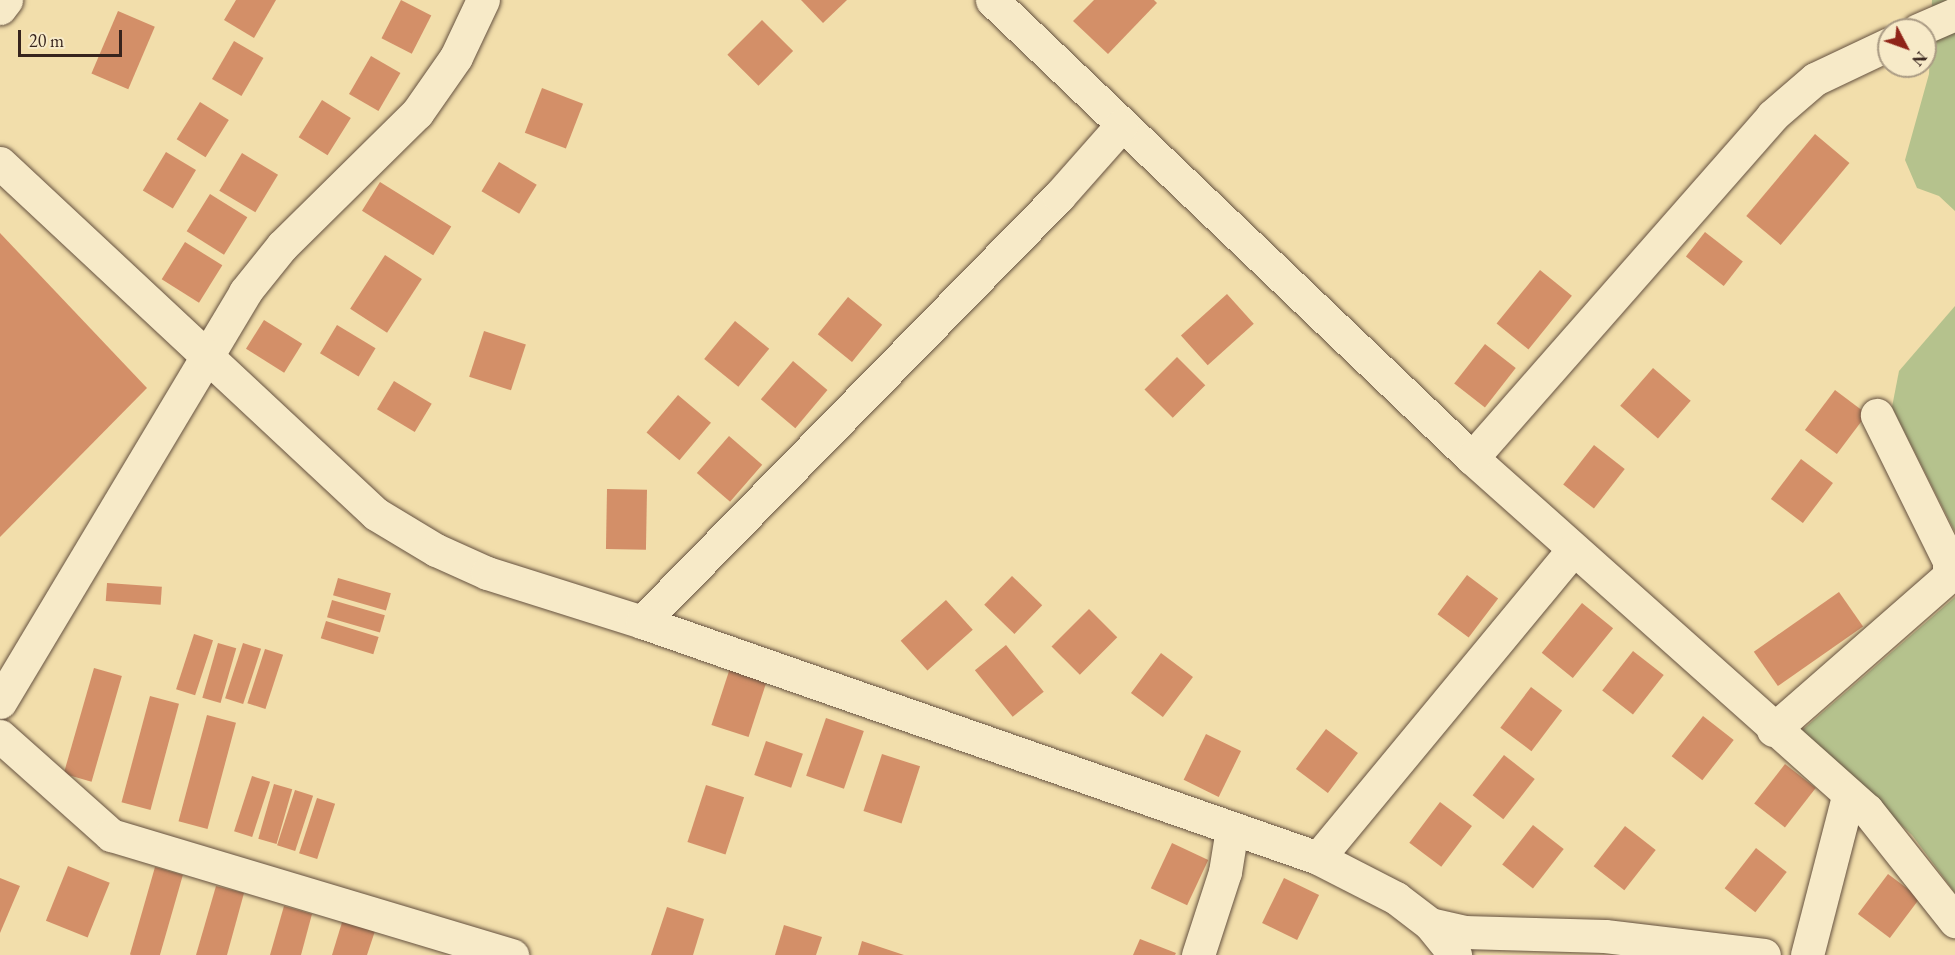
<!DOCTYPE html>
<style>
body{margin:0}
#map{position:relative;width:1955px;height:955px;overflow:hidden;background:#f2deab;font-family:"EB Garamond",serif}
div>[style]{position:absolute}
.green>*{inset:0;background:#b5c28d}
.building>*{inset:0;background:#d38f68;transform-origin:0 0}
.roads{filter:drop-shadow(0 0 2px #665240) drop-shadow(0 0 2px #665240)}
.minor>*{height:33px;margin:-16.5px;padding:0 16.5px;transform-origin:16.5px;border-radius:16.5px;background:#f7eac8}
.tertiary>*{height:33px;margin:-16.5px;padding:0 16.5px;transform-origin:16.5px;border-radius:16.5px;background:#f7eac8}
span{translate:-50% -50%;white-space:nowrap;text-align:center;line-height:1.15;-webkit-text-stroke:4.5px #f7eac8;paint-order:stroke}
.north{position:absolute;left:1877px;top:18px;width:60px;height:60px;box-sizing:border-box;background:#f7eac8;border:2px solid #aa9b84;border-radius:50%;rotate:131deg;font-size:16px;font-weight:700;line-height:24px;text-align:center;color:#37241d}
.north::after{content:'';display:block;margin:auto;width:21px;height:27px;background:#8f2418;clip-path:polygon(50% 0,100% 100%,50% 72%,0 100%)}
.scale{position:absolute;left:18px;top:30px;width:104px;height:27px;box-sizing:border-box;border:3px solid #37241d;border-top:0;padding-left:8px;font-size:18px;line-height:21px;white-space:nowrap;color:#37241d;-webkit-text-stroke:4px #f7eac8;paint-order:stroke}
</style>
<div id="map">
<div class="green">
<div style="clip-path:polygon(1932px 0,1955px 0,1955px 211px,1939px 196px,1917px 188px,1905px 160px,1929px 74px)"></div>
<div style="clip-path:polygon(1955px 306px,1955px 532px,1892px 407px,1899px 371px)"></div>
<div style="clip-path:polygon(1955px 597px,1955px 893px,1912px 835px,1800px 732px)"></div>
</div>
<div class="building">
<div style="clip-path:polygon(236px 0,276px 0,254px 38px,224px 20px)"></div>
<div style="left:401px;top:0;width:34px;height:43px;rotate:27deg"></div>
<div style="clip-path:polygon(801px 0,847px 0,823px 23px)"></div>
<div style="clip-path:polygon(1094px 0,1154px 0,1157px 3px,1108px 54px,1073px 21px)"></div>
<div style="left:118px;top:11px;width:40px;height:68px;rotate:23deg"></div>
<div style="left:762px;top:20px;width:44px;height:49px;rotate:45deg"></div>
<div style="left:234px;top:41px;width:34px;height:44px;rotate:30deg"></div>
<div style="left:371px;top:56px;width:34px;height:44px;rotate:30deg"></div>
<div style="left:542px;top:88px;width:44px;height:48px;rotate:21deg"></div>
<div style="left:322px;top:100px;width:34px;height:44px;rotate:32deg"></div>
<div style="left:200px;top:102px;width:34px;height:44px;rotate:32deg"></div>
<div style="left:1815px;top:134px;width:45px;height:107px;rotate:40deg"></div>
<div style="left:166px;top:152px;width:35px;height:45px;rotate:31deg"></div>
<div style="left:242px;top:153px;width:42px;height:44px;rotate:31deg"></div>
<div style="left:499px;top:162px;width:44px;height:34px;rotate:31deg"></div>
<div style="left:380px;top:182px;width:84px;height:34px;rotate:32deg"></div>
<div style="left:210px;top:194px;width:44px;height:44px;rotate:32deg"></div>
<div style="left:1705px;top:232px;width:48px;height:31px;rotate:38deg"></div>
<div style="clip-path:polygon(0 233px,147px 388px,0 537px)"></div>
<div style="left:185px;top:242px;width:44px;height:44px;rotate:32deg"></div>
<div style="left:385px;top:255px;width:44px;height:64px;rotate:33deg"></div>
<div style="left:1540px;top:270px;width:41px;height:69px;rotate:39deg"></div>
<div style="left:1227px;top:294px;width:40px;height:62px;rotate:48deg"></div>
<div style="left:848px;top:297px;width:44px;height:48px;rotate:39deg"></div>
<div style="left:264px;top:320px;width:45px;height:34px;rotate:32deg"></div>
<div style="left:735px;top:321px;width:44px;height:49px;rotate:39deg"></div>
<div style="left:337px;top:325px;width:45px;height:33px;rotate:31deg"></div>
<div style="left:484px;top:331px;width:44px;height:48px;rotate:18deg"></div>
<div style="left:1485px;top:344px;width:39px;height:50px;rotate:38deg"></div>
<div style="left:1177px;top:357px;width:40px;height:46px;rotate:45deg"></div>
<div style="left:793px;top:361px;width:45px;height:50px;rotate:40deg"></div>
<div style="left:1653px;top:368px;width:50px;height:50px;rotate:41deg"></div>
<div style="left:394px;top:381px;width:44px;height:33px;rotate:31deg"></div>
<div style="left:1835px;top:390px;width:40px;height:50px;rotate:37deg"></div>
<div style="left:678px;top:395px;width:43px;height:49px;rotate:40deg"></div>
<div style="left:729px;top:436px;width:44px;height:49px;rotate:41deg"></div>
<div style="left:1594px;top:445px;width:39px;height:50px;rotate:38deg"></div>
<div style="left:1801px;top:459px;width:40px;height:50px;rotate:37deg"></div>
<div style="left:607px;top:489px;width:40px;height:60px;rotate:1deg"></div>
<div style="left:1467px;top:575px;width:39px;height:49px;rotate:37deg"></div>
<div style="left:1012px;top:576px;width:42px;height:40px;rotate:44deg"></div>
<div style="left:338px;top:578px;width:55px;height:18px;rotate:16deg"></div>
<div style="left:107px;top:583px;width:55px;height:18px;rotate:4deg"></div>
<div style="left:1839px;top:592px;width:42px;height:104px;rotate:55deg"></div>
<div style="left:332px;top:600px;width:55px;height:18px;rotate:16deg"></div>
<div style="left:946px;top:600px;width:40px;height:61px;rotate:48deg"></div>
<div style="left:1582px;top:603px;width:40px;height:64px;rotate:39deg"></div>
<div style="left:1089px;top:609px;width:40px;height:53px;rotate:45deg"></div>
<div style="left:326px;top:621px;width:55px;height:18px;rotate:17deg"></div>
<div style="left:194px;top:634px;width:20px;height:58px;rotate:18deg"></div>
<div style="left:218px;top:643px;width:19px;height:57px;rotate:16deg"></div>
<div style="left:243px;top:643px;width:19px;height:58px;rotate:18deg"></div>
<div style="left:1006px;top:645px;width:60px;height:40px;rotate:51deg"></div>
<div style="left:265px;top:649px;width:19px;height:57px;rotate:18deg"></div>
<div style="left:1633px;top:651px;width:39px;height:50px;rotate:38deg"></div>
<div style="left:1161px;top:653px;width:40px;height:50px;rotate:37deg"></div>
<div style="left:94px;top:668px;width:29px;height:110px;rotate:16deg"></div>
<div style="left:730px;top:668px;width:39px;height:60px;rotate:18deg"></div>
<div style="left:1531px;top:687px;width:39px;height:51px;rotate:37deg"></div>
<div style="left:150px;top:696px;width:30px;height:110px;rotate:15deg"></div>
<div style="left:207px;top:715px;width:30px;height:110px;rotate:15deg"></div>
<div style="left:1703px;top:716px;width:39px;height:51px;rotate:38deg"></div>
<div style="left:826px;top:718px;width:40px;height:61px;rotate:19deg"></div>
<div style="left:1326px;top:729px;width:40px;height:50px;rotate:37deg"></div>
<div style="left:1206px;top:734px;width:39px;height:51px;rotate:26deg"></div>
<div style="left:766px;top:741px;width:39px;height:36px;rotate:19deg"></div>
<div style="left:882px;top:754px;width:40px;height:60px;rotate:18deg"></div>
<div style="left:1504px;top:755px;width:39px;height:51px;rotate:38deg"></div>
<div style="left:1785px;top:764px;width:39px;height:50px;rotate:38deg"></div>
<div style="left:252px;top:776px;width:19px;height:58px;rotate:18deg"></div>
<div style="left:274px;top:784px;width:19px;height:57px;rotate:16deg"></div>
<div style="left:706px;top:785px;width:40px;height:60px;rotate:18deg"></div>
<div style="left:295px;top:790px;width:19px;height:58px;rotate:18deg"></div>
<div style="left:317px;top:798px;width:19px;height:58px;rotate:18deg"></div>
<div style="left:1440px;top:802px;width:40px;height:51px;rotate:37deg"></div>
<div style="left:1533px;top:825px;width:39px;height:50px;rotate:38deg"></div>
<div style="left:1625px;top:826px;width:39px;height:51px;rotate:38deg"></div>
<div style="left:1172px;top:843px;width:40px;height:50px;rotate:25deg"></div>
<div style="left:1756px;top:848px;width:39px;height:51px;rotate:38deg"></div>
<div style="left:68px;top:866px;width:45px;height:59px;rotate:22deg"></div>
<div style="left:155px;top:867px;width:29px;height:91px;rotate:16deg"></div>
<div style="left:1888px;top:874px;width:40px;height:50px;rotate:37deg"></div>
<div style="clip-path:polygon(0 878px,20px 886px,0 933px)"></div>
<div style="left:1284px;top:878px;width:39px;height:50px;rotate:26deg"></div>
<div style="clip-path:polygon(216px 886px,244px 893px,227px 955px,196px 955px)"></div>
<div style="clip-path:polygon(284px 906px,312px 914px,301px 955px,270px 955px)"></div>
<div style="clip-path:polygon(667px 907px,704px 919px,693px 955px,651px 955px)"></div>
<div style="clip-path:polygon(343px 919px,375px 931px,367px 955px,332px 955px)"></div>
<div style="clip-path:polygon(784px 925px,822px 937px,816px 955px,775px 955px)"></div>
<div style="clip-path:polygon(1140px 939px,1176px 953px,1175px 955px,1133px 955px)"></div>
<div style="clip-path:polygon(862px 941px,904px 955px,858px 955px)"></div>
</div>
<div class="roads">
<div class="minor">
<div style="left:992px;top:0;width:663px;rotate:43.66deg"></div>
<div style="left:1472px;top:458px;width:529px;rotate:41.71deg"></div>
<div style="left:1867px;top:810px;width:142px;rotate:51.6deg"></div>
<div style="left:0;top:8px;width:10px;rotate:-53deg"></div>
<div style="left:1918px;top:30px;width:40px;rotate:-23.4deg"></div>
<div style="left:1472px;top:458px;width:455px;rotate:-48.7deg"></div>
<div style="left:1772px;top:116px;width:57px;rotate:-40.7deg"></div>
<div style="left:1815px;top:79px;width:82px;rotate:-25.3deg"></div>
<div style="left:642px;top:622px;width:596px;rotate:-45.61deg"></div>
<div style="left:1059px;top:196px;width:94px;rotate:-48.5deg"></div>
<div style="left:0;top:702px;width:478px;rotate:-59.1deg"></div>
<div style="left:245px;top:292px;width:59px;rotate:-51.2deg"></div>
<div style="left:282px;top:246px;width:190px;rotate:-44.6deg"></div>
<div style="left:417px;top:113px;width:68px;rotate:-55.1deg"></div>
<div style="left:456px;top:57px;width:63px;rotate:-64.7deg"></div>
<div style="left:1773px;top:730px;width:234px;rotate:-41.2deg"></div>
<div style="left:1949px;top:576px;width:15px;rotate:-90deg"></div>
<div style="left:1949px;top:561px;width:163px;rotate:-116.3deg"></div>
<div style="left:0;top:736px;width:149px;rotate:41.7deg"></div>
<div style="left:111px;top:835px;width:419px;rotate:16.7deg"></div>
<div style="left:1318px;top:858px;width:400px;rotate:-50.4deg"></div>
<div style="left:1430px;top:924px;width:35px;rotate:13deg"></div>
<div style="left:1464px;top:932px;width:141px;rotate:1.6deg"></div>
<div style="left:1605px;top:936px;width:160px;rotate:6.8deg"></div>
<div style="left:1198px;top:955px;width:87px;rotate:-72deg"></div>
<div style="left:1225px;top:872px;width:44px;rotate:-80.8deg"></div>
<div style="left:1807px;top:955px;width:163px;rotate:-75.5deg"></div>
</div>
<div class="tertiary">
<div style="left:0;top:163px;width:514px;rotate:43.03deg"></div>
<div style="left:376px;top:514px;width:70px;rotate:31deg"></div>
<div style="left:436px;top:550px;width:56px;rotate:24.3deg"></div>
<div style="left:487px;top:573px;width:163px;rotate:17.5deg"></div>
<div style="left:642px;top:622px;width:716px;rotate:19.24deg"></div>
<div style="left:1318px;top:858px;width:88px;rotate:27.1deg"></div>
<div style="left:1396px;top:898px;width:43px;rotate:37.4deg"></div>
<div style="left:1430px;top:924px;width:40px;rotate:51deg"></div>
</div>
</div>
<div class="north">N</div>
<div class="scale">20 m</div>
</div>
